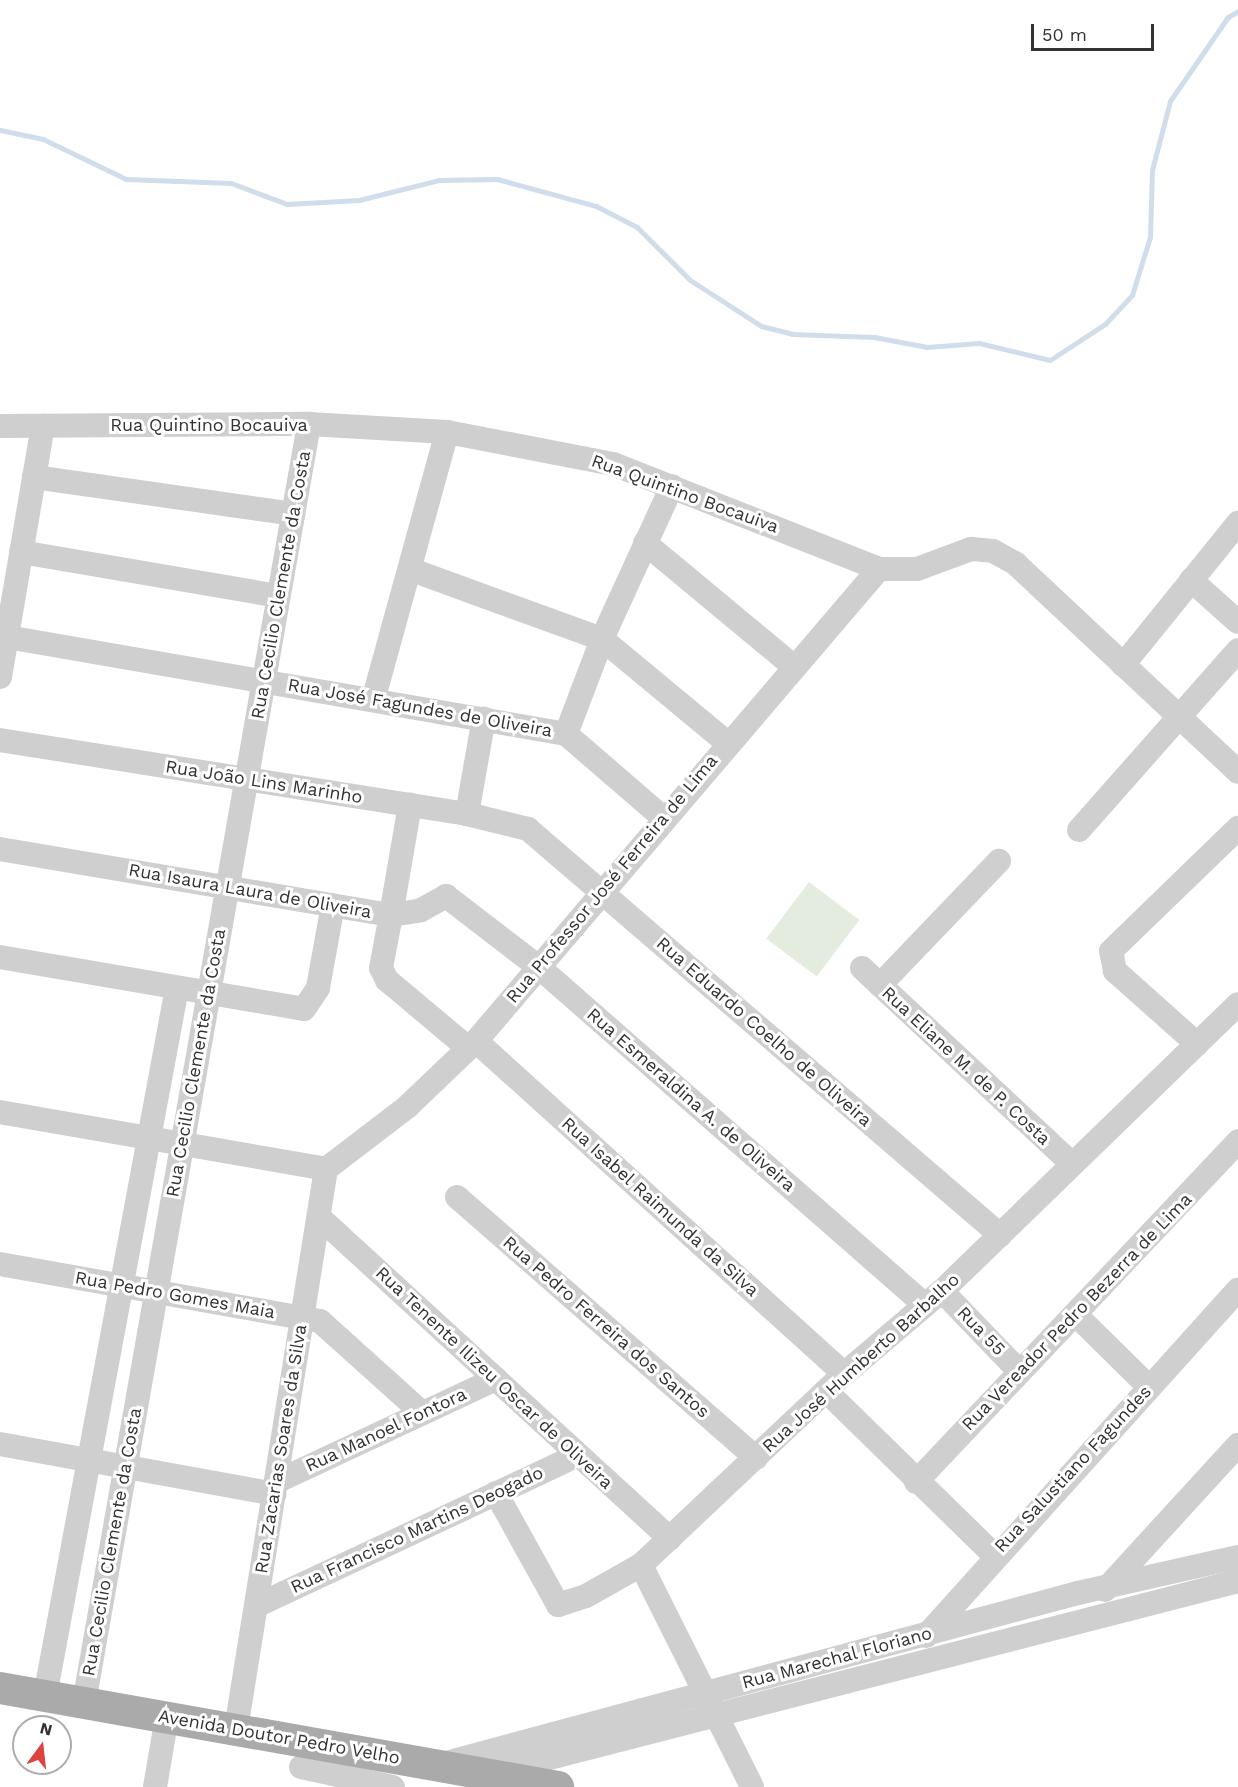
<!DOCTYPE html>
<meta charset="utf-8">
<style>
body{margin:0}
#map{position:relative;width:1238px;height:1787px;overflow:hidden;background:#fff;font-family:"Work Sans",sans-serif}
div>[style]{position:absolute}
.green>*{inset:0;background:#e4ebdf;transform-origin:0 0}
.stream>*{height:5px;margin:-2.5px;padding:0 2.5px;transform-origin:2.5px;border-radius:2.5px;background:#d0deec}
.minor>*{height:24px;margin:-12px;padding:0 12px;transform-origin:12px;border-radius:12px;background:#cfcfcf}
.major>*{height:32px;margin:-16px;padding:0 16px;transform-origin:16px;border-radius:16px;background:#aaa}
span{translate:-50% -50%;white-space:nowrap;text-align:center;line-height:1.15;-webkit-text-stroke:6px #fff;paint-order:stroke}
.street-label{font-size:18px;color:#323232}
.north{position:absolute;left:12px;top:1715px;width:60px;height:60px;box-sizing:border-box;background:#fff;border:2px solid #adadad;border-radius:50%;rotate:15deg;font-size:16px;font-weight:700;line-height:24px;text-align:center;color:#323232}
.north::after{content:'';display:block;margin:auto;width:21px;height:27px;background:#dd4441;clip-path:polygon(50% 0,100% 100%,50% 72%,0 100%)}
.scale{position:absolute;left:1031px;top:24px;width:123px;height:27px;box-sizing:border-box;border:3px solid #323232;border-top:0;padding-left:8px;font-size:18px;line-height:21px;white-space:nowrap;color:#323232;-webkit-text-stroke:4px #fff;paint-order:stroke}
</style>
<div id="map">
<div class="green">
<div style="left:809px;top:882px;width:63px;height:71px;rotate:37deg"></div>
</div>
<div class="stream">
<div style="left:0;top:130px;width:44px;rotate:11.8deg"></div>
<div style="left:43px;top:139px;width:92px;rotate:25.7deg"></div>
<div style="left:126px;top:179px;width:105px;rotate:2.2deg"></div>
<div style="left:231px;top:183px;width:60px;rotate:20.6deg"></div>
<div style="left:287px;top:204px;width:72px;rotate:-3.2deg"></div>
<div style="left:359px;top:200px;width:82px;rotate:-14deg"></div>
<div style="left:439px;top:180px;width:58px;rotate:-1deg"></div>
<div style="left:497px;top:179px;width:103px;rotate:15.3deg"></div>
<div style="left:596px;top:206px;width:46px;rotate:27.1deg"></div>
<div style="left:637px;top:227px;width:75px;rotate:45deg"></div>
<div style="left:690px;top:280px;width:85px;rotate:32.9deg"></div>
<div style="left:761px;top:326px;width:32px;rotate:14deg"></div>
<div style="left:792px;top:334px;width:82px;rotate:2.1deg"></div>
<div style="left:874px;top:337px;width:54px;rotate:10.7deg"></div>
<div style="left:927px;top:347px;width:52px;rotate:-4.4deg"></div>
<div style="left:979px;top:343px;width:73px;rotate:13.5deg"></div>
<div style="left:1050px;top:360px;width:66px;rotate:-33.2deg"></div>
<div style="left:1105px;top:324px;width:40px;rotate:-47deg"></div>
<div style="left:1132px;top:295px;width:61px;rotate:-72.8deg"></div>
<div style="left:1150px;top:237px;width:67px;rotate:-88.3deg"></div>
<div style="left:1152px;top:170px;width:71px;rotate:-75.4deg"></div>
<div style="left:1170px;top:101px;width:102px;rotate:-55.4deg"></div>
<div style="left:1228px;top:17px;width:12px;rotate:-31deg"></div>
</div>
<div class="minor">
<div style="left:0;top:426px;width:309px;rotate:-0.4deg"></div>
<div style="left:309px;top:424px;width:138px;rotate:3.3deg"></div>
<div style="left:447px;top:432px;width:169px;rotate:10.9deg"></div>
<div style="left:613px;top:464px;width:286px;rotate:21.5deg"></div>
<div style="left:879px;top:569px;width:38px"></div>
<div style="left:917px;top:569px;width:58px;rotate:-20.3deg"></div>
<div style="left:971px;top:549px;width:22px;rotate:5deg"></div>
<div style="left:993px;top:551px;width:26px;rotate:29deg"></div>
<div style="left:1016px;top:564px;width:304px;rotate:43.1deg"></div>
<div style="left:34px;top:477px;width:262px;rotate:8.1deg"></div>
<div style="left:645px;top:543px;width:192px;rotate:39.7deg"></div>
<div style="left:21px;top:552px;width:261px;rotate:9.7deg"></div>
<div style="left:412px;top:570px;width:202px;rotate:20deg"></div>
<div style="left:602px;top:639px;width:161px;rotate:39.7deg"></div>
<div style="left:1191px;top:580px;width:63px;rotate:41.8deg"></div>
<div style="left:7px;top:637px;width:567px;rotate:9.84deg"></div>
<div style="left:566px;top:734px;width:127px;rotate:40.8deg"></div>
<div style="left:1123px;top:665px;width:183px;rotate:-51deg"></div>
<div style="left:0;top:677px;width:255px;rotate:-80.3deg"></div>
<div style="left:374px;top:697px;width:275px;rotate:-74.6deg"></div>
<div style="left:566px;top:734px;width:102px;rotate:-69.2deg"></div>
<div style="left:602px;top:639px;width:168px;rotate:-65.4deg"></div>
<div style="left:0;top:740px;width:473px;rotate:9deg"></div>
<div style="left:467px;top:814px;width:63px;rotate:13.8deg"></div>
<div style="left:528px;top:829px;width:623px;rotate:40.7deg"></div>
<div style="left:467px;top:814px;width:97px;rotate:-80deg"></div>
<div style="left:1079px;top:830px;width:240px;rotate:-48.5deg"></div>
<div style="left:0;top:849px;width:397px;rotate:9.6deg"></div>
<div style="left:391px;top:915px;width:112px;rotate:-80.2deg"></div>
<div style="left:0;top:957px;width:308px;rotate:9.7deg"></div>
<div style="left:304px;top:1009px;width:25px;rotate:-56deg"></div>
<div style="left:318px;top:988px;width:84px;rotate:-79.8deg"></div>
<div style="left:862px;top:968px;width:287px;rotate:43deg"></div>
<div style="left:880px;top:985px;width:172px;rotate:-46.2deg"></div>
<div style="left:476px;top:1041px;width:496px;rotate:42.1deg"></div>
<div style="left:1197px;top:1044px;width:110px;rotate:-138.3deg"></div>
<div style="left:1115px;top:971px;width:20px;rotate:-101deg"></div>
<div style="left:1111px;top:951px;width:177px;rotate:-44.1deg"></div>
<div style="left:468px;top:1048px;width:106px;rotate:-140deg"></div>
<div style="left:387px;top:980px;width:13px;rotate:-117deg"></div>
<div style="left:381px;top:968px;width:54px;rotate:-79.3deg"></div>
<div style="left:391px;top:915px;width:30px;rotate:-9deg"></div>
<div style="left:421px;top:910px;width:29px;rotate:-29deg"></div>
<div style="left:446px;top:896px;width:120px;rotate:37.5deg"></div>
<div style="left:541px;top:969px;width:510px;rotate:41.19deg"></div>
<div style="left:0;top:1112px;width:331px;rotate:9.9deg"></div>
<div style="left:326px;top:1169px;width:102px;rotate:-37.4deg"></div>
<div style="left:407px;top:1107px;width:95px;rotate:-43.7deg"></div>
<div style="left:476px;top:1041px;width:621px;rotate:-49.51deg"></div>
<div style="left:457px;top:1197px;width:397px;rotate:41.1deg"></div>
<div style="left:319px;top:1217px;width:476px;rotate:42.5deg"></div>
<div style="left:0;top:1264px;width:325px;rotate:10.1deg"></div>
<div style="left:320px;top:1321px;width:137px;rotate:42deg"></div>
<div style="left:942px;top:1291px;width:112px;rotate:46.1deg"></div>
<div style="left:1076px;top:1315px;width:103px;rotate:44.6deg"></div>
<div style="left:826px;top:1391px;width:235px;rotate:44.3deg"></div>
<div style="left:0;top:1444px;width:279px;rotate:10.3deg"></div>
<div style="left:276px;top:1482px;width:243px;rotate:-25.1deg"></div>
<div style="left:916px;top:1482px;width:469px;rotate:-46.6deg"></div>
<div style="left:496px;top:1493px;width:128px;rotate:61deg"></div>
<div style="left:558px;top:1605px;width:29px;rotate:-18deg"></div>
<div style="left:586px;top:1596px;width:63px;rotate:-29.4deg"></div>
<div style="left:641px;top:1565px;width:279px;rotate:-43.3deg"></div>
<div style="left:844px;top:1374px;width:128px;rotate:-40.3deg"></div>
<div style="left:942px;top:1291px;width:412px;rotate:-44.1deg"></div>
<div style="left:641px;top:1565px;width:248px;rotate:63.4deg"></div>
<div style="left:1105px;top:1590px;width:197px;rotate:-47.5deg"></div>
<div style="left:256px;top:1606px;width:356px;rotate:-25.1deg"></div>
<div style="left:926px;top:1636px;width:466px;rotate:-48deg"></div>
<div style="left:45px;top:1696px;width:720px;rotate:-79.44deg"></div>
<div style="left:84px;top:1703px;width:1299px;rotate:-80.02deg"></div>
<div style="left:236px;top:1729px;width:567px;rotate:-80.87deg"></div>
<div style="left:442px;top:1764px;width:659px;rotate:-15.05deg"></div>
<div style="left:1078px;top:1593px;width:164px;rotate:-12.7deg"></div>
<div style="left:301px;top:1767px;width:94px;rotate:12.3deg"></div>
<div style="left:491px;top:1773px;width:771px;rotate:-14.41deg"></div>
<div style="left:155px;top:1787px;width:71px;rotate:-80.3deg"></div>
</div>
<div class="major">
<div style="left:0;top:1688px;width:567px;rotate:10.06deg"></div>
</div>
<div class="street-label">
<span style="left:209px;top:425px">Rua Quintino Bocauiva</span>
<span style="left:685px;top:494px;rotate:20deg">Rua Quintino Bocauiva</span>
<span style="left:281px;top:585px;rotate:-80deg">Rua Cecilio Clemente da Costa</span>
<span style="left:420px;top:708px;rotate:10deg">Rua José Fagundes de Oliveira</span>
<span style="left:264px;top:782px;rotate:9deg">Rua João Lins Marinho</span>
<span style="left:612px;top:879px;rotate:-50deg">Rua Professor José Ferreira de Lima</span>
<span style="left:250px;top:891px;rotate:10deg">Rua Isaura Laura de Oliveira</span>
<span style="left:764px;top:1032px;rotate:41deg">Rua Eduardo Coelho de Oliveira</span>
<span style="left:196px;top:1063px;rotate:-80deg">Rua Cecilio Clemente da Costa</span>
<span style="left:966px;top:1066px;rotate:43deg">Rua Eliane M. de P. Costa</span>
<span style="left:691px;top:1100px;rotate:41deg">Rua Esmeraldina A. de Oliveira</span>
<span style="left:660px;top:1207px;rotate:42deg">Rua Isabel Raimunda da Silva</span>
<span style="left:175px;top:1295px;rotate:10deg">Rua Pedro Gomes Maia</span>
<span style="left:1077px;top:1312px;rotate:-46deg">Rua Vereador Pedro Bezerra de Lima</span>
<span style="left:606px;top:1327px;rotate:41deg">Rua Pedro Ferreira dos Santos</span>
<span style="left:981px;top:1331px;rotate:46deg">Rua 55</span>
<span style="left:861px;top:1363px;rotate:-42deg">Rua José Humberto Barbalho</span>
<span style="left:494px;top:1378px;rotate:43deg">Rua Tenente Ilizeu Oscar de Oliveira</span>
<span style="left:386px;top:1430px;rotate:-25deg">Rua Manoel Fontora</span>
<span style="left:281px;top:1449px;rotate:-81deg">Rua Zacarias Soares da Silva</span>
<span style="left:1073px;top:1469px;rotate:-47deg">Rua Salustiano Fagundes</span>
<span style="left:417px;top:1530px;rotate:-25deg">Rua Francisco Martins Deogado</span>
<span style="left:112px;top:1542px;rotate:-80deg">Rua Cecilio Clemente da Costa</span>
<span style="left:837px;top:1658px;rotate:-15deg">Rua Marechal Floriano</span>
<span style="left:279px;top:1737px;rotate:10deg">Avenida Doutor Pedro Velho</span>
</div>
<div class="north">N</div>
<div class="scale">50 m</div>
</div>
